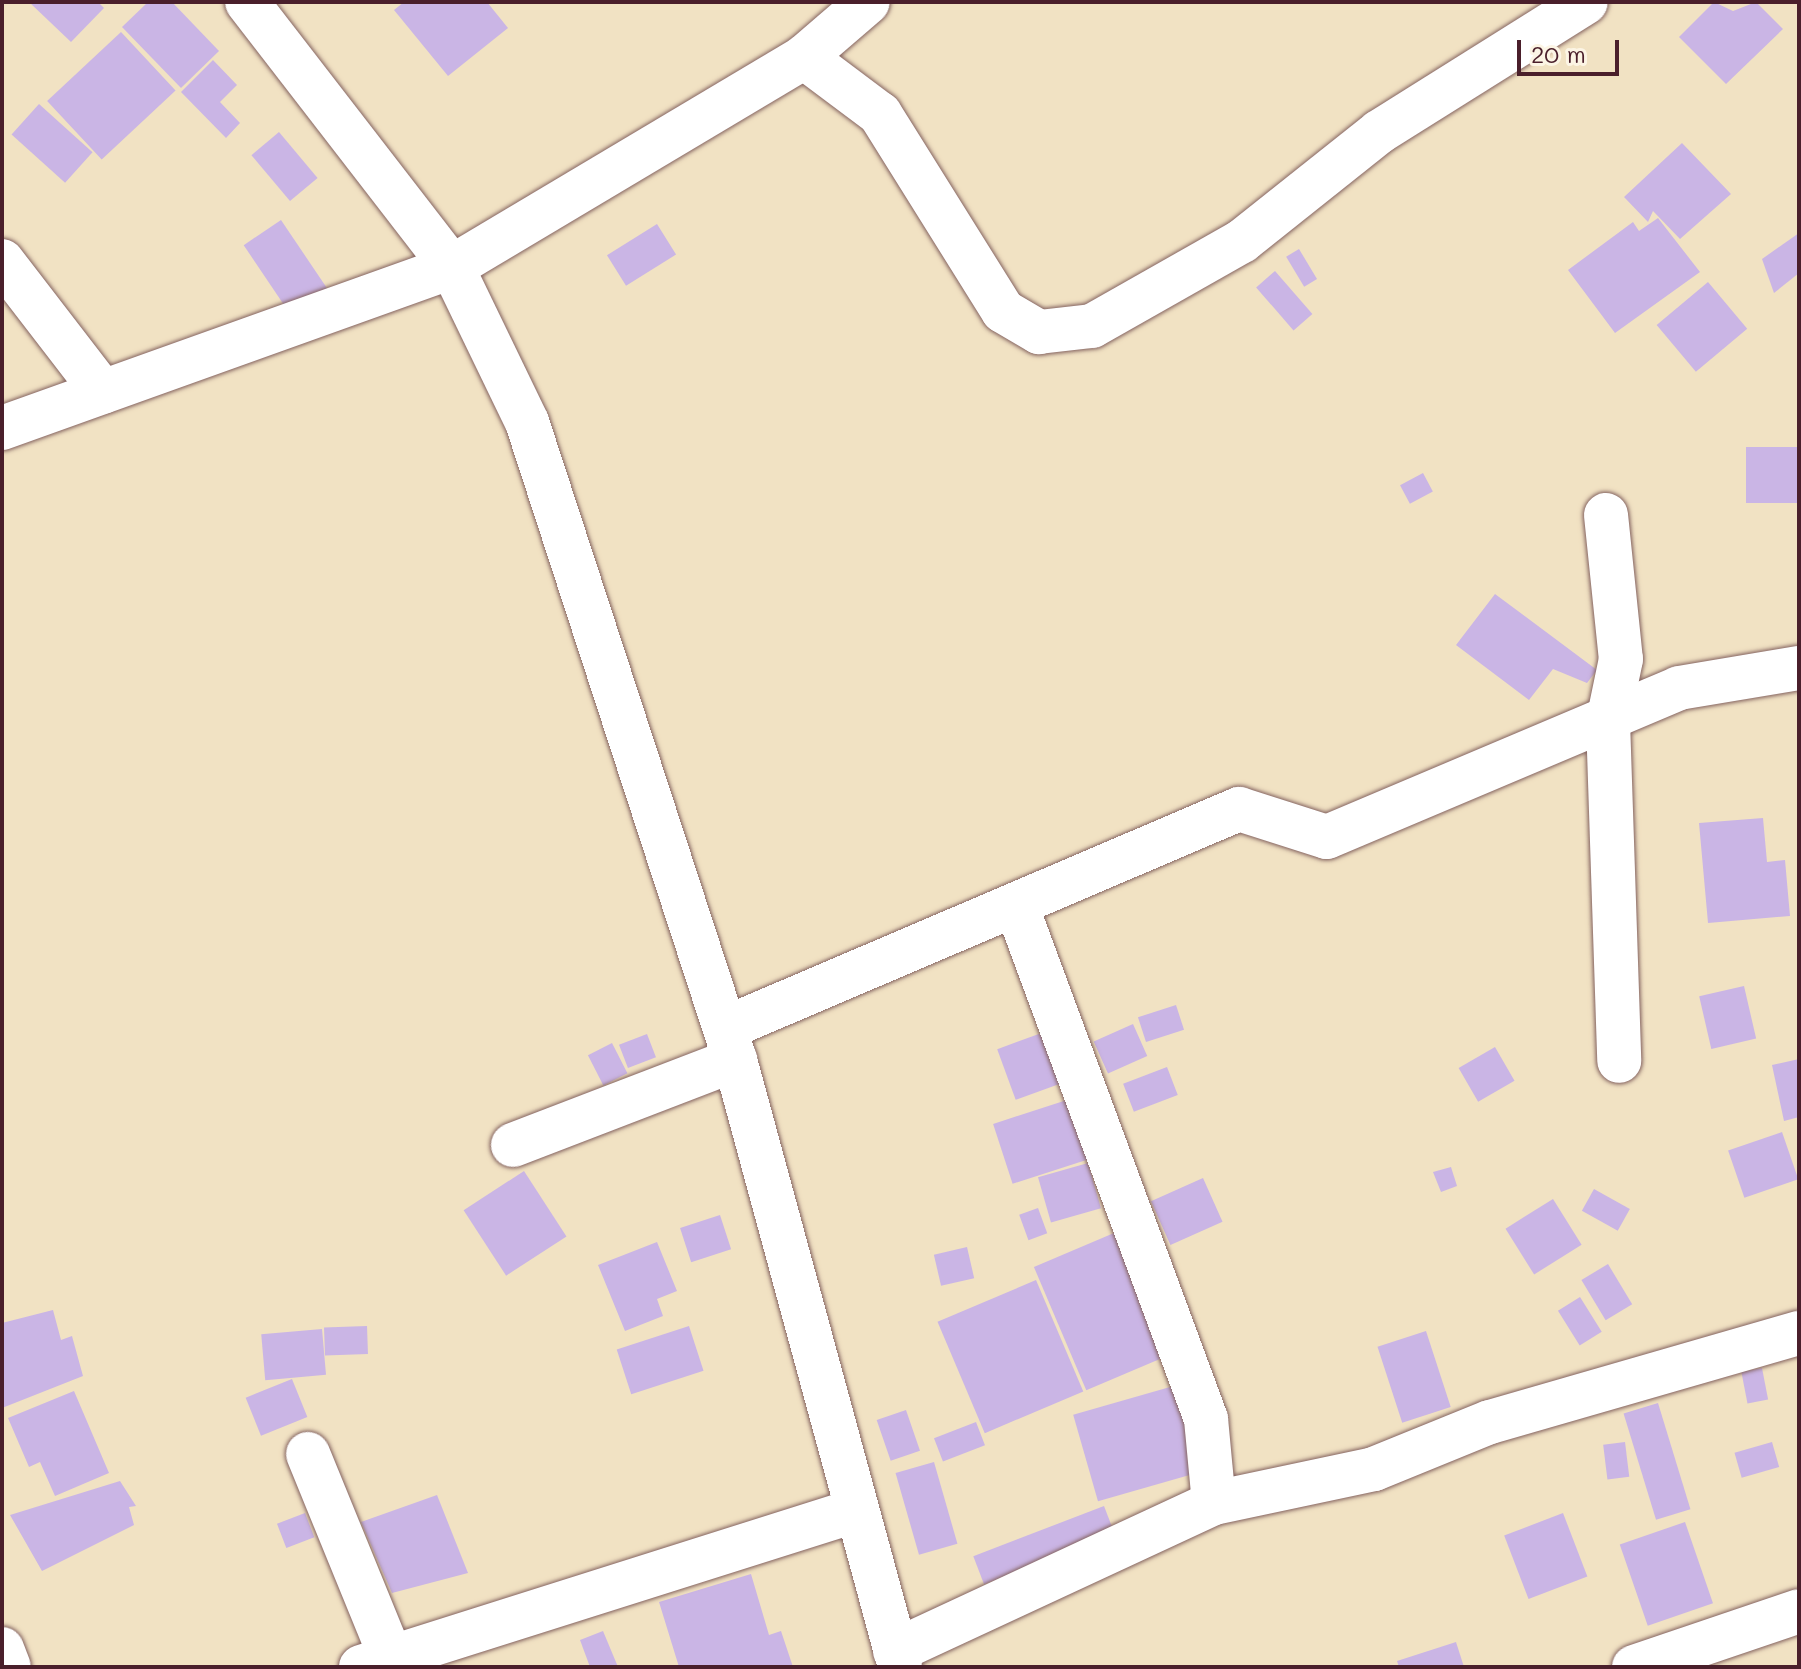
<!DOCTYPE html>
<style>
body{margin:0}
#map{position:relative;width:1801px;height:1669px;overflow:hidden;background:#f1e2c3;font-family:Mali,sans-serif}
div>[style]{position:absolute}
.building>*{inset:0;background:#cab5e5;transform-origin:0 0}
.roads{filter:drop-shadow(0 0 2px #846360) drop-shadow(0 0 2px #846360)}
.minor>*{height:44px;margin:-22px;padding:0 22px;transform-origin:22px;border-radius:22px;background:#fff}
span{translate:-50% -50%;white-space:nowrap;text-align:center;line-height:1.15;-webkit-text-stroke:7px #fcf5e5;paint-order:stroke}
.frame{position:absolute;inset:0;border:4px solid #4a1f2b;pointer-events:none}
.scale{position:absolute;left:1517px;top:40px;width:102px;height:36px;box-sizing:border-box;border:4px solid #4a1f2b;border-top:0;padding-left:10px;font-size:24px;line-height:28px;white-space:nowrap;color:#4a1f2b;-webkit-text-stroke:6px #fcf5e5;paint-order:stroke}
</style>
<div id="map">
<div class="building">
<div style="clip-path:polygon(29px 2px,98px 2px,104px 8px,71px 42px)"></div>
<div style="clip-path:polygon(148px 2px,172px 2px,219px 51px,181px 88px,122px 27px)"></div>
<div style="clip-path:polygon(404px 2px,487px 2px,508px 28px,448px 76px,394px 10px)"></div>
<div style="clip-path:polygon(1714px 2px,1733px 11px,1756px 2px,1783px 29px,1726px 84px,1679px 37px)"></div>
<div style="left:121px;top:32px;width:80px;height:101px;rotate:47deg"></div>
<div style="clip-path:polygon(213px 60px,237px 85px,220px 102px,240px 123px,226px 138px,181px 92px)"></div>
<div style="left:39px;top:104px;width:72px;height:41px;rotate:42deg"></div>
<div style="left:279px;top:132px;width:60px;height:36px;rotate:50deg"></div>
<div style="clip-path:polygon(1682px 143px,1731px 194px,1680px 239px,1653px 211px,1648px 222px,1624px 197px)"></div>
<div style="clip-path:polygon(1658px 218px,1700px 272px,1615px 333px,1568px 270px,1633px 222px,1639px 231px)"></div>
<div style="left:281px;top:220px;width:92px;height:45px;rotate:56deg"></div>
<div style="left:657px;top:224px;width:36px;height:59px;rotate:58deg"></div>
<div style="clip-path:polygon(1799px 233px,1799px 273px,1774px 293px,1762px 259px)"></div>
<div style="left:1299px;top:249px;width:35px;height:15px;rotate:59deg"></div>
<div style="left:1275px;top:271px;width:57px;height:25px;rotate:49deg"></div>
<div style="left:1708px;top:282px;width:61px;height:67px;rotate:50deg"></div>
<div style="left:1799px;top:447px;width:56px;height:53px;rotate:90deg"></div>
<div style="left:1423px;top:473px;width:21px;height:26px;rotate:62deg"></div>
<div style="clip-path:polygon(1495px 594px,1597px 670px,1587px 683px,1553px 669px,1529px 700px,1456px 645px)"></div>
<div style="clip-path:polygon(1763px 818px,1767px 862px,1785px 860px,1790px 916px,1708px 923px,1699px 823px)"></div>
<div style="left:1744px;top:986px;width:54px;height:46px;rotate:77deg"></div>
<div style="left:1176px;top:1005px;width:26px;height:40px;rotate:72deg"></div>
<div style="left:1133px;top:1024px;width:35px;height:43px;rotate:66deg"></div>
<div style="left:1047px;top:1031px;width:54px;height:53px;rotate:70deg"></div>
<div style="left:647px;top:1034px;width:25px;height:30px;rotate:69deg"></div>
<div style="left:612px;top:1043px;width:34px;height:27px;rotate:63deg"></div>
<div style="left:1495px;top:1047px;width:39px;height:42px;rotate:60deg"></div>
<div style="clip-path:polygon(1799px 1059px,1799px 1117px,1784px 1121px,1772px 1065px)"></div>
<div style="left:1167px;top:1067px;width:30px;height:47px;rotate:69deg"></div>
<div style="left:1073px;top:1098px;width:63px;height:84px;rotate:72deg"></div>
<div style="left:1782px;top:1132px;width:50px;height:57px;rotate:71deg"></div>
<div style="left:1088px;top:1163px;width:47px;height:52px;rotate:74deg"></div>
<div style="clip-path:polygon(1451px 1167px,1457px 1186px,1441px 1192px,1433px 1172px)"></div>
<div style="left:524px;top:1171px;width:78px;height:72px;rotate:57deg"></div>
<div style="left:1203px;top:1178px;width:48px;height:57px;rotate:66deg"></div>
<div style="left:1594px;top:1189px;width:41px;height:25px;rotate:29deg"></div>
<div style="left:1553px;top:1199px;width:54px;height:56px;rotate:58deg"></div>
<div style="left:1038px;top:1208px;width:27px;height:20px;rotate:70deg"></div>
<div style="left:720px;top:1215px;width:36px;height:42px;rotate:72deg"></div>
<div style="left:1114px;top:1233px;width:134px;height:87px;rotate:67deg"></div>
<div style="clip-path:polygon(657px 1242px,677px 1291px,657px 1299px,663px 1316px,625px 1331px,598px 1265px)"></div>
<div style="left:967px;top:1247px;width:32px;height:34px;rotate:77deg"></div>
<div style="left:1608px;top:1264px;width:47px;height:31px;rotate:59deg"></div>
<div style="left:1036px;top:1280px;width:121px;height:107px;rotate:67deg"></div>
<div style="left:1580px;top:1297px;width:41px;height:26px;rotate:58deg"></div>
<div style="clip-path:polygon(53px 1310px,61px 1340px,72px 1336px,83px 1376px,2px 1408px,2px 1323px)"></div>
<div style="left:367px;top:1326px;width:28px;height:43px;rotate:88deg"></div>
<div style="left:689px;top:1326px;width:47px;height:76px;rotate:72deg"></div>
<div style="left:322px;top:1329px;width:46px;height:61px;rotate:85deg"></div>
<div style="left:1426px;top:1331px;width:80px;height:51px;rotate:72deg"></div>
<div style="left:1762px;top:1368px;width:32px;height:21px;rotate:79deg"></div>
<div style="left:292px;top:1379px;width:41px;height:50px;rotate:68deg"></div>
<div style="left:1177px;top:1385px;width:90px;height:108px;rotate:74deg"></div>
<div style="clip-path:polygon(74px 1391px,109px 1473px,55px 1496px,40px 1462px,29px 1467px,8px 1418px)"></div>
<div style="left:1658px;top:1403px;width:111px;height:36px;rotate:73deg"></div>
<div style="left:906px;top:1410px;width:43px;height:31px;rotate:71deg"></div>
<div style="left:976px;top:1422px;width:25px;height:45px;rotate:69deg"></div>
<div style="left:1625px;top:1442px;width:35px;height:22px;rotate:83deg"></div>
<div style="left:1772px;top:1442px;width:26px;height:39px;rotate:74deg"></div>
<div style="left:934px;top:1462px;width:85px;height:40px;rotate:74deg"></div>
<div style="clip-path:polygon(120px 1481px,136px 1506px,129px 1507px,134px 1525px,42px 1571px,10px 1515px)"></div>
<div style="clip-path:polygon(437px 1495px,468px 1573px,392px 1593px,361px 1522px)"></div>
<div style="left:1104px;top:1506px;width:30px;height:140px;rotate:69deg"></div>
<div style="left:305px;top:1513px;width:26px;height:30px;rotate:69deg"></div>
<div style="left:1563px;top:1513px;width:68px;height:63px;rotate:69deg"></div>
<div style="left:1685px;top:1522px;width:86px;height:69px;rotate:71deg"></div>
<div style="clip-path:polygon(751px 1574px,769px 1635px,781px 1631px,793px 1667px,679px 1667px,659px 1602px)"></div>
<div style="clip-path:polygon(603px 1631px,618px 1667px,590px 1667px,580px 1640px)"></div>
<div style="clip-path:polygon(1456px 1642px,1464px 1667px,1399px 1667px,1397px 1661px)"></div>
</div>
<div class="roads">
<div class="minor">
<div style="left:247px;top:2px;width:335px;rotate:52.3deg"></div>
<div style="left:452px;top:267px;width:172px;rotate:64.2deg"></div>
<div style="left:527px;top:422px;width:671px;rotate:71.94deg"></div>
<div style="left:735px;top:1060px;width:629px;rotate:74.79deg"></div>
<div style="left:804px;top:57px;width:95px;rotate:36.9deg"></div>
<div style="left:880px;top:114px;width:232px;rotate:58deg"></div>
<div style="left:1003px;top:311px;width:42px;rotate:30.3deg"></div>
<div style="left:1039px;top:332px;width:53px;rotate:-6.5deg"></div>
<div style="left:1092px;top:326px;width:172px;rotate:-29.5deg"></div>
<div style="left:1242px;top:241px;width:175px;rotate:-38.5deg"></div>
<div style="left:1379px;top:132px;width:244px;rotate:-32.1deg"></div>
<div style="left:2px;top:261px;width:165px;rotate:52.4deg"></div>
<div style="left:2px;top:428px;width:478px;rotate:-19.7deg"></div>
<div style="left:452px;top:267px;width:410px;rotate:-30.8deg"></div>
<div style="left:804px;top:57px;width:84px;rotate:-40.7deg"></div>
<div style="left:1606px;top:515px;width:145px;rotate:84.1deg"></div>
<div style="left:1621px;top:659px;width:63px;rotate:101.8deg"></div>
<div style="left:1608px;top:721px;width:340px;rotate:88.1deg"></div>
<div style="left:1016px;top:905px;width:548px;rotate:69.71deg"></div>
<div style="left:1206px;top:1419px;width:84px;rotate:84.6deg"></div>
<div style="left:726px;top:1028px;width:558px;rotate:-23.12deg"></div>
<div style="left:1239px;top:809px;width:92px;rotate:17.7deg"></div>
<div style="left:1327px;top:837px;width:382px;rotate:-22.9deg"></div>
<div style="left:1679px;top:688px;width:122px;rotate:-9.5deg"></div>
<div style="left:513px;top:1145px;width:238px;rotate:-21deg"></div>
<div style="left:308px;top:1454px;width:219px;rotate:67.8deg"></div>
<div style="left:2px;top:1649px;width:19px;rotate:69deg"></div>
<div style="left:895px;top:1651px;width:352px;rotate:-24.9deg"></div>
<div style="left:1214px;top:1503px;width:164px;rotate:-12deg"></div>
<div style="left:1374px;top:1469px;width:125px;rotate:-22.1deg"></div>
<div style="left:1490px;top:1422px;width:322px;rotate:-16.1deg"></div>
<div style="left:361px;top:1667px;width:520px;rotate:-17.56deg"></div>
<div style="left:1634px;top:1667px;width:174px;rotate:-18.7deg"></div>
</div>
</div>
<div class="frame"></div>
<div class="scale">20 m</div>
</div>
